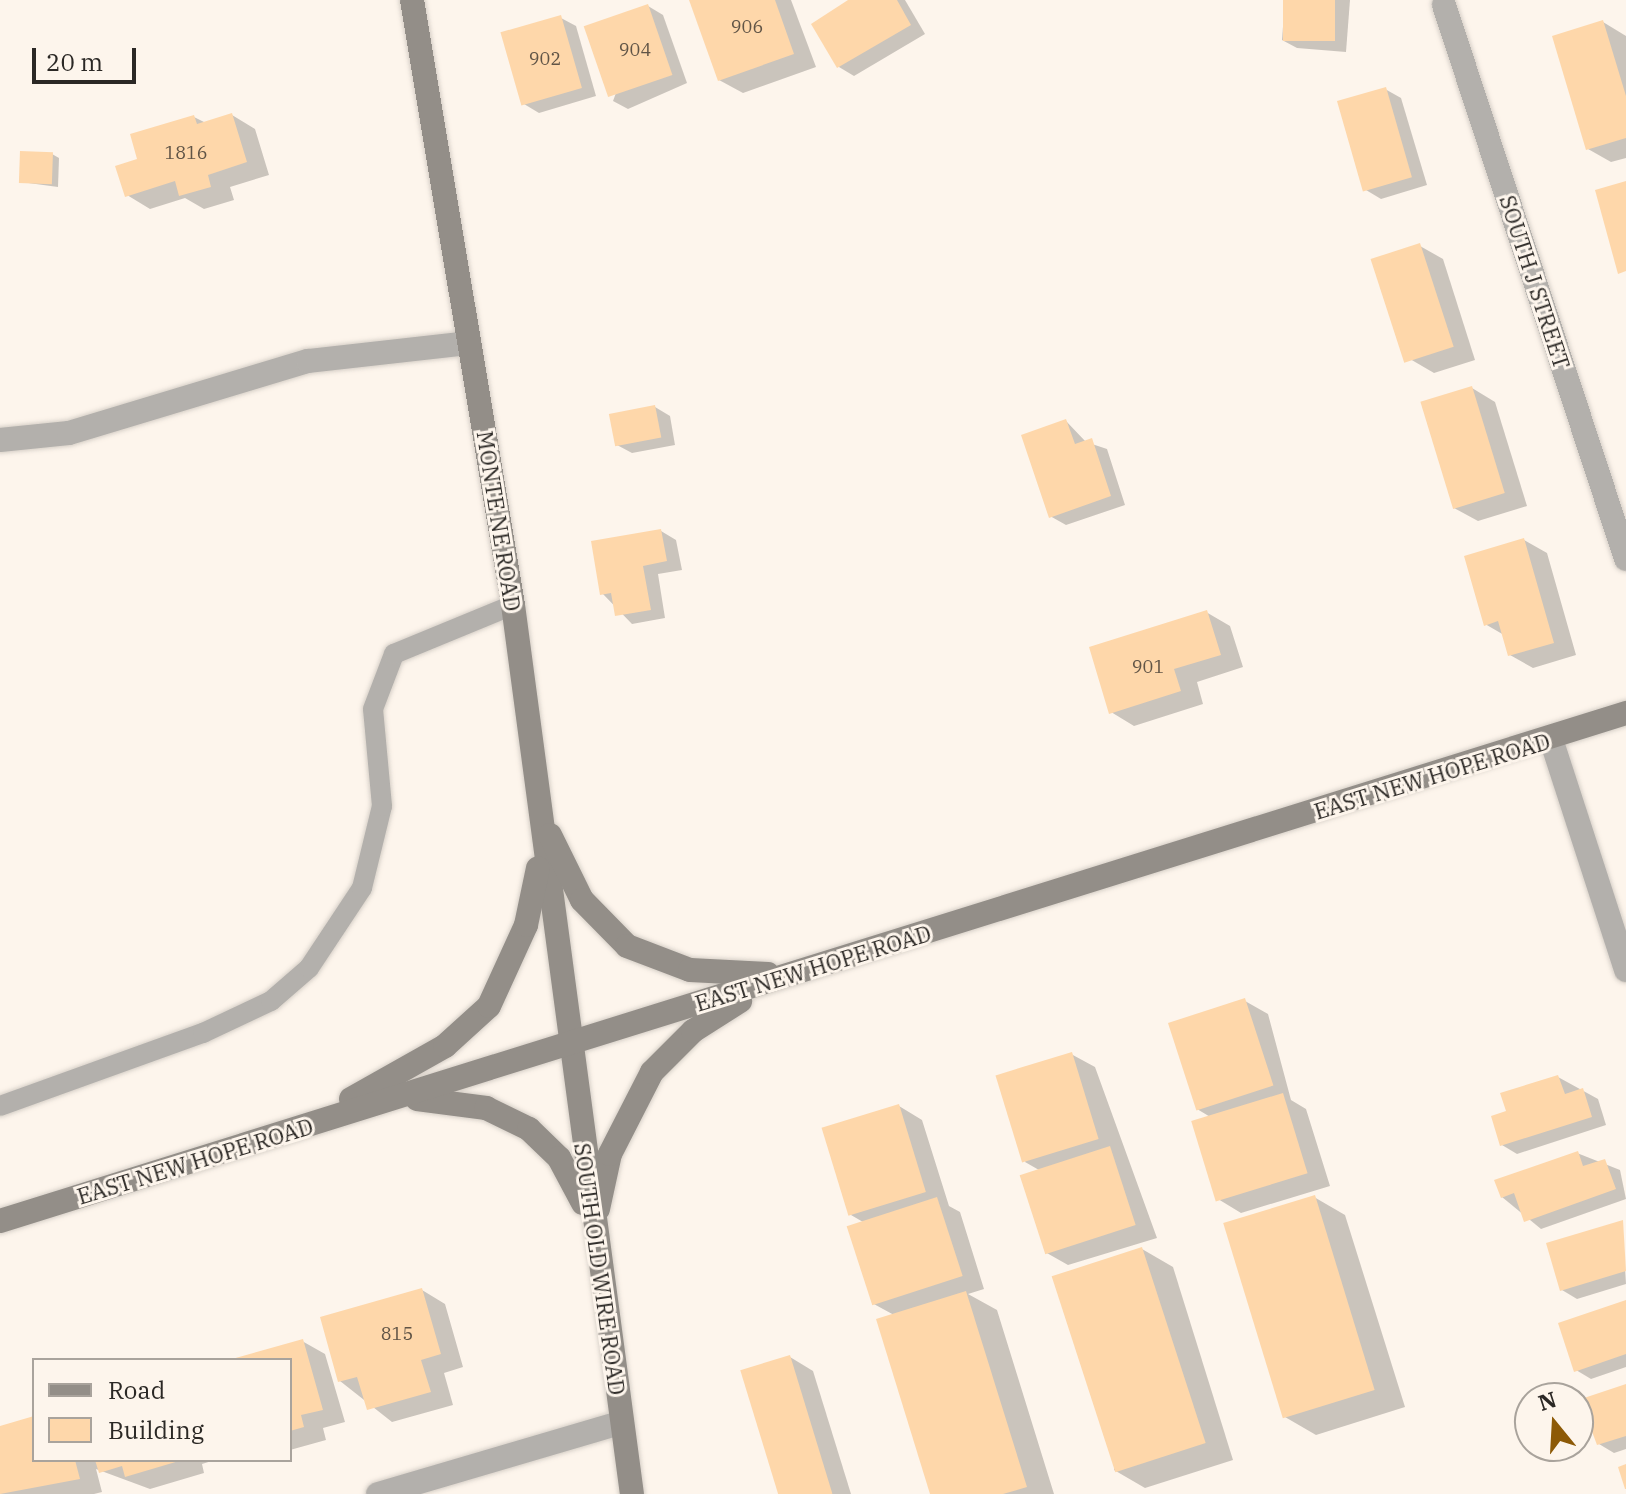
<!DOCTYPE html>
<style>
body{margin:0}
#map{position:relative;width:1626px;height:1494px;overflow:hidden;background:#fdf5ec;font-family:"IBM Plex Serif",serif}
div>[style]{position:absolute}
.shadow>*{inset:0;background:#0003}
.building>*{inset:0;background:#fed7aa;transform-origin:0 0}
.roads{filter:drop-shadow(0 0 2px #d7d0c8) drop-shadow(0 0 2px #d7d0c8)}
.lane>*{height:20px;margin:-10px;padding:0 10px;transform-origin:10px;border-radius:10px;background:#b3b0ac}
.street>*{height:24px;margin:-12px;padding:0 12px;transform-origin:12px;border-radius:12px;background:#b3b0ac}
.secondary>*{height:24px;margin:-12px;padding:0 12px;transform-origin:12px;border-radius:12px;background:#938e88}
span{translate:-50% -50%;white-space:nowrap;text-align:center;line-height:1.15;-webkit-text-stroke:6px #fdf5ec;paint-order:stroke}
.number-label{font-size:18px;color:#605446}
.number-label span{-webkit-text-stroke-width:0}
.street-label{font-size:22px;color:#2b2825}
.legend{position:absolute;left:32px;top:1358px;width:260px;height:104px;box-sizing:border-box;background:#fdf5ec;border:2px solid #a9a39c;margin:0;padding:10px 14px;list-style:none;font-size:24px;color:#2b2825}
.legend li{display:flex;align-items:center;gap:16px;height:40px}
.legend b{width:40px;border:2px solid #a9a39c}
.north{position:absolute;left:1514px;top:1382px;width:80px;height:80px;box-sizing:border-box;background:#fdf5ec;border:2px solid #a9a39c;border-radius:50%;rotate:342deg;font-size:22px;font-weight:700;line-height:32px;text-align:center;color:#2b2825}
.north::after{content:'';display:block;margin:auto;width:28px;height:36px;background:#8d5a07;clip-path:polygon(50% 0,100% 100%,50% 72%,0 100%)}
.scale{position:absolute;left:32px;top:48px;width:104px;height:36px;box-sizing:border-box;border:4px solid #2b2825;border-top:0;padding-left:10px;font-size:24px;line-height:28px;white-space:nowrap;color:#2b2825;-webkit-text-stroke:6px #fdf5ec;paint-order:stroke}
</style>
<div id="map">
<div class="shadow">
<div style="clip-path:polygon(691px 0,791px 0,816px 67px,743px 93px,719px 80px)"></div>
<div style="clip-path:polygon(850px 0,905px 0,925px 34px,854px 76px,839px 67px)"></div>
<div style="clip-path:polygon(1285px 0,1350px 0,1346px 52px,1297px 48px,1282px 40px)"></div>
<div style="clip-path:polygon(648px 6px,663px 15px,687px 83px,628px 109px,613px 101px)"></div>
<div style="clip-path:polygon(561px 18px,576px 26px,596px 96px,539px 113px,524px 104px)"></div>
<div style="clip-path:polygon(1603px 22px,1626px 36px,1626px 158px,1611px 162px,1588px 149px)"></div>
<div style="clip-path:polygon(1385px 89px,1401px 98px,1427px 185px,1381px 199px,1366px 190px)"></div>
<div style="clip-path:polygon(232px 115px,255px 129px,269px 175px,230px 187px,234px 200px,204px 209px,185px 198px,150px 209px,127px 195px,140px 160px,194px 117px,206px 123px)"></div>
<div style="clip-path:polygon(52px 154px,59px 158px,58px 187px,21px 182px)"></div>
<div style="clip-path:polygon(1420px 246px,1443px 259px,1475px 360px,1434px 373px,1410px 359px)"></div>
<div style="clip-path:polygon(1472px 388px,1495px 402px,1527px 506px,1478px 521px,1454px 508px)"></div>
<div style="clip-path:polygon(655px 407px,670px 416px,675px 445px,632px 453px,617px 445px)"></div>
<div style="clip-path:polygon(1066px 421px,1086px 442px,1107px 449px,1125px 505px,1066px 525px,1050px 516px)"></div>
<div style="clip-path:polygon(661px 531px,676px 540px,682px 570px,658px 574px,665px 618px,632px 624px,602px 593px)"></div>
<div style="clip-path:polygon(1524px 540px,1547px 553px,1576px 655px,1533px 668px,1510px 655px,1504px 635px,1485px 624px)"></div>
<div style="clip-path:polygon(1206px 612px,1230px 626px,1243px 667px,1197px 682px,1203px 704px,1134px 726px,1111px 712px)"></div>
<div style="clip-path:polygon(1245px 1001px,1268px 1014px,1291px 1100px,1306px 1109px,1330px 1186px,1241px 1213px,1218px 1199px,1212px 1118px,1197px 1109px)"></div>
<div style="clip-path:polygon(1071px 1054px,1095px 1067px,1157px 1238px,1068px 1265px,1045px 1252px,1039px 1170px,1025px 1162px)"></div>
<div style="clip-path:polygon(1558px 1077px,1598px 1099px,1606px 1125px,1517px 1154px,1502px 1145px,1509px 1112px)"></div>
<div style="clip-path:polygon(899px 1106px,922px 1120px,949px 1206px,960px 1212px,984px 1289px,968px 1294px,997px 1310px,1054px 1494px,932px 1494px,894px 1315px,872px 1303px,863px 1222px,851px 1215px)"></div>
<div style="clip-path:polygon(1577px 1153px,1620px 1170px,1626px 1199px,1541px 1229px,1502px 1197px)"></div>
<div style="clip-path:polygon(1314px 1197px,1345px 1215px,1405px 1407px,1316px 1435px,1285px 1417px)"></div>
<div style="clip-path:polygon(1622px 1222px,1626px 1284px,1577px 1299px,1562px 1290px)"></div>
<div style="clip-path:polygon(1142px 1249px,1173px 1267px,1233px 1460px,1145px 1488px,1114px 1470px)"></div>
<div style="clip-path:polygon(422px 1290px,445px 1304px,463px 1367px,444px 1373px,453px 1405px,392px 1422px,340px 1381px)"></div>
<div style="clip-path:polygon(1626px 1303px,1626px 1367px,1591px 1379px,1576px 1370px)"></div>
<div style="clip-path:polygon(302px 1341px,325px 1354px,345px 1422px,323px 1428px,326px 1440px,290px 1450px,290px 1360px,236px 1360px)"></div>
<div style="clip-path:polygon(790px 1357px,813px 1371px,851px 1494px,780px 1494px)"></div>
<div style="clip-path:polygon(1626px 1386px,1626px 1449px,1614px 1453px,1599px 1444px,1593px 1429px,1578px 1425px,1578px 1402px)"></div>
<div style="clip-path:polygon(34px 1419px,34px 1460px,215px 1460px,202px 1464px,204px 1473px,150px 1489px,96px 1469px,102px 1492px,94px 1494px,0 1494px,0 1429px)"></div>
</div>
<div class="building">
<div style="clip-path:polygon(689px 0,775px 0,794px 54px,718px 81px)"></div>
<div style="clip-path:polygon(848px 0,897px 0,911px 25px,837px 68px,811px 24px)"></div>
<div style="left:1283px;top:0;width:52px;height:41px"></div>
<div style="left:648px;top:4px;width:75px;height:68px;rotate:71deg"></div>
<div style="left:561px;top:15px;width:76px;height:63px;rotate:74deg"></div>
<div style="clip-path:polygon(1603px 20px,1626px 96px,1626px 138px,1586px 150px,1552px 36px)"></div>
<div style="left:1386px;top:87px;width:94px;height:51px;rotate:74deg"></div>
<div style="clip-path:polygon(232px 113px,247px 162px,208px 175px,211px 187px,179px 196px,175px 181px,125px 197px,115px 166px,137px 159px,130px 134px,194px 115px,197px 124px)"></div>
<div style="left:20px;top:151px;width:33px;height:32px;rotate:2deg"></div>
<div style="clip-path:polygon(1626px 181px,1626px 271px,1618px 274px,1595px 190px)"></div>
<div style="left:1420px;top:243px;width:109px;height:52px;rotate:72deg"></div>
<div style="left:1472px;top:386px;width:112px;height:54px;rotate:73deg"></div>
<div style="left:655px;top:405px;width:33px;height:47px;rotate:79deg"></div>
<div style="clip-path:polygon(1066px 419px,1075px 444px,1092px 438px,1111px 496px,1049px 518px,1021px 435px)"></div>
<div style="clip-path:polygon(661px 529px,667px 561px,643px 566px,651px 610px,615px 616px,611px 593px,600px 595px,591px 541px)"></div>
<div style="clip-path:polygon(1524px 538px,1554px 643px,1508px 656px,1498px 621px,1484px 626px,1464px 556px)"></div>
<div style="clip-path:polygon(1207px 610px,1221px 655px,1174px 669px,1181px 691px,1109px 714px,1089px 647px)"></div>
<div style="left:1245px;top:998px;width:92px;height:81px;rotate:72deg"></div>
<div style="left:1072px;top:1052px;width:91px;height:80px;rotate:73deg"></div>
<div style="clip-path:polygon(1558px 1075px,1565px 1094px,1583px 1088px,1592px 1117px,1500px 1146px,1491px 1116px,1506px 1111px,1500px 1093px)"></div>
<div style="left:1283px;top:1093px;width:84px;height:96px;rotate:73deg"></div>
<div style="left:899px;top:1104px;width:92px;height:81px;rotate:73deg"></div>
<div style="left:1110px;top:1146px;width:83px;height:95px;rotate:72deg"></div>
<div style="clip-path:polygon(1578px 1151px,1583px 1166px,1605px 1159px,1616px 1189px,1524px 1222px,1514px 1193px,1501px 1198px,1494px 1180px)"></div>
<div style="left:1315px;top:1195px;width:204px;height:96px;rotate:73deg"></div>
<div style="left:937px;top:1197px;width:83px;height:95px;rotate:72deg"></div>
<div style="clip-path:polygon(1623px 1220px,1626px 1271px,1560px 1291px,1546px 1243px)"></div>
<div style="left:1142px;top:1247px;width:206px;height:95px;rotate:72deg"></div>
<div style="clip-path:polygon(422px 1288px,441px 1354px,421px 1360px,431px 1392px,367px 1410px,357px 1377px,338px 1382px,320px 1317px)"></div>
<div style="clip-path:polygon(966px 1291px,1027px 1487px,1003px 1494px,930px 1494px,876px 1319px)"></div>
<div style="clip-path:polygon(1626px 1300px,1626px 1354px,1574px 1372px,1558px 1323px)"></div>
<div style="clip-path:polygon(303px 1339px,323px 1410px,301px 1415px,304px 1427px,290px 1431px,290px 1360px,232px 1359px)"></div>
<div style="left:790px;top:1355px;width:145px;height:52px;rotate:73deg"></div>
<div style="clip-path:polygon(1626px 1384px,1626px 1436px,1597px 1445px,1587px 1418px,1578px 1421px,1578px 1400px)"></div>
<div style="clip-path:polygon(34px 1416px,34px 1460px,75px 1460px,80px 1479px,0 1494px,0 1426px)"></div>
<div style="clip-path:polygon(95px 1460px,179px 1460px,179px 1461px,125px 1477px,122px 1466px,99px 1473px)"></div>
<div style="clip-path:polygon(1626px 1464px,1626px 1489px,1625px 1489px,1618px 1467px)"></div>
</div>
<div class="roads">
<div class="lane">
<div style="left:0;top:1106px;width:216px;rotate:-19.8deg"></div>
<div style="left:203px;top:1033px;width:75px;rotate:-25.2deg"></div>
<div style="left:271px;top:1001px;width:50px;rotate:-41deg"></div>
<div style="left:309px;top:968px;width:96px;rotate:-56.5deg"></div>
<div style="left:362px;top:888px;width:84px;rotate:-76.3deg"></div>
<div style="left:382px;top:806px;width:97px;rotate:-95.3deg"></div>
<div style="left:373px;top:709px;width:59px;rotate:-69.1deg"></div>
<div style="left:394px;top:654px;width:129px;rotate:-22.4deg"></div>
</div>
<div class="street">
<div style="left:1444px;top:5px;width:583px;rotate:71.81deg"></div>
<div style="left:0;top:440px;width:69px;rotate:-5.8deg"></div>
<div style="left:69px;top:433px;width:250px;rotate:-16.8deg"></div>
<div style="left:308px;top:361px;width:162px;rotate:-6.4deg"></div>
<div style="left:1551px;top:739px;width:243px;rotate:72deg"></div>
<div style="left:378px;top:1494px;width:254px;rotate:-16.4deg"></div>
</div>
<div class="secondary">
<div style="left:412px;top:0;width:613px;rotate:80.52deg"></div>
<div style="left:513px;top:605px;width:897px;rotate:82.38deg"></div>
<div style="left:550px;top:835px;width:72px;rotate:63.8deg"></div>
<div style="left:582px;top:900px;width:64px;rotate:45.6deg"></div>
<div style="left:627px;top:946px;width:67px;rotate:20.9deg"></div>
<div style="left:690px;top:970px;width:78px;rotate:2.9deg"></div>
<div style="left:351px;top:1099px;width:108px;rotate:-29.4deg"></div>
<div style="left:445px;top:1046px;width:59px;rotate:-42.3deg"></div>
<div style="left:489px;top:1006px;width:89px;rotate:-65.4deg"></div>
<div style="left:526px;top:925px;width:58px;rotate:-78.1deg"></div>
<div style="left:417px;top:1099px;width:70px;rotate:7.4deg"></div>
<div style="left:486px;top:1108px;width:48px;rotate:26deg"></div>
<div style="left:529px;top:1129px;width:42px;rotate:44deg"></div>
<div style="left:559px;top:1158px;width:51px;rotate:61.9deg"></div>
<div style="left:598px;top:1209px;width:56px;rotate:-77.7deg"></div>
<div style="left:610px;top:1154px;width:92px;rotate:-62.9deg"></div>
<div style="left:652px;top:1072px;width:58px;rotate:-45deg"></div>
<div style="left:693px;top:1031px;width:56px;rotate:-32.6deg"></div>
<div style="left:0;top:1221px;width:1704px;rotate:-17.35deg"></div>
</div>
</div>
<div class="number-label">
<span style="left:747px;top:27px">906</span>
<span style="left:635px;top:50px">904</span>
<span style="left:545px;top:59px">902</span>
<span style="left:186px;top:153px">1816</span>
<span style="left:1148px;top:667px">901</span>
<span style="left:397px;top:1334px">815</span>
</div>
<div class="street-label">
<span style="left:1535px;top:282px;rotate:72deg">SOUTH J STREET</span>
<span style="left:499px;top:521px;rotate:81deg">MONTE NE ROAD</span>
<span style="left:1432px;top:776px;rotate:-17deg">EAST NEW HOPE ROAD</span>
<span style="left:813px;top:968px;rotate:-17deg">EAST NEW HOPE ROAD</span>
<span style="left:195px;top:1161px;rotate:-17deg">EAST NEW HOPE ROAD</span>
<span style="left:600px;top:1269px;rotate:82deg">SOUTH OLD WIRE ROAD</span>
</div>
<ul class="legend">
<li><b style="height:10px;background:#938e88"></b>Road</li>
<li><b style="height:22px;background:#fed7aa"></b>Building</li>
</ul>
<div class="north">N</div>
<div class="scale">20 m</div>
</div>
